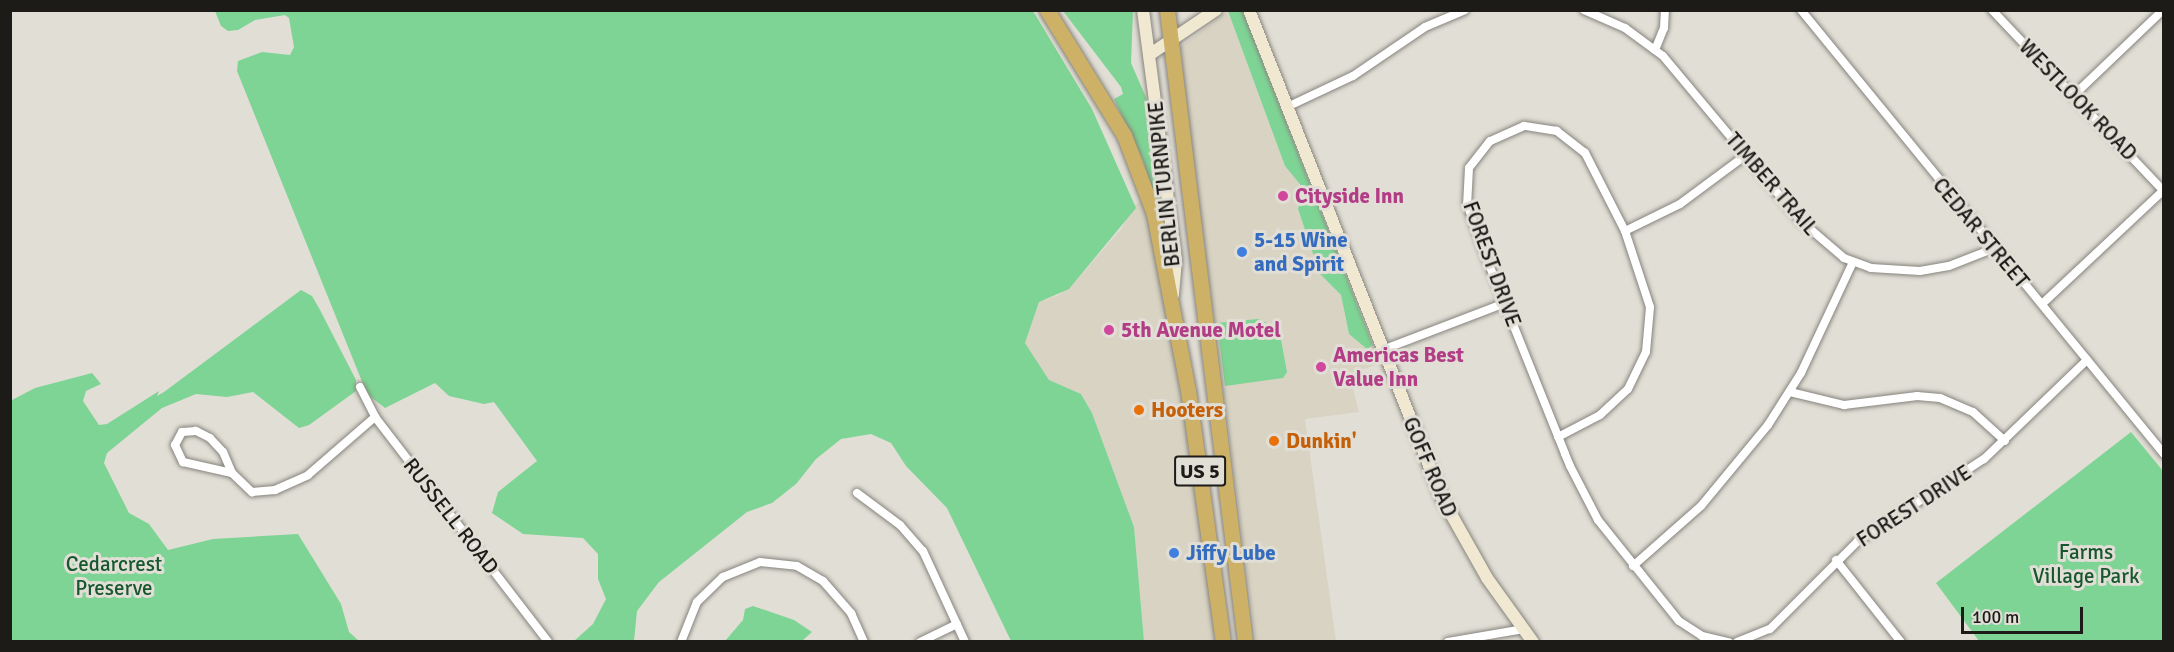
<!DOCTYPE html>
<style>
body{margin:0}
#map{position:relative;width:2174px;height:652px;overflow:hidden;background:#e1ded6;font-family:Signika,sans-serif}
div>[style]{position:absolute}
.built>*{inset:0;background:#d8d3c3}
.green>*{inset:0;background:#7ed494}
.roads{filter:drop-shadow(0 0 2px #86847d) drop-shadow(0 0 2px #86847d)}
.street>*{height:8px;margin:-4px;padding:0 4px;transform-origin:4px;border-radius:4px;background:#fff}
.secondary>*{height:12px;margin:-6px;padding:0 6px;transform-origin:6px;border-radius:6px;background:#f0e8d1}
.highway>*{height:15px;margin:-7.5px;padding:0 7.5px;transform-origin:7.5px;border-radius:7.5px;background:#cdb167}
.dots>*{width:16px;height:16px;translate:-50% -50%;box-sizing:border-box;border:3px solid #e1ded6;border-radius:50%}
span{translate:-50% -50%;white-space:nowrap;text-align:center;line-height:1.15;-webkit-text-stroke:6px #e1ded6;paint-order:stroke}
.shield-label span{padding:2px 4px;background:#e1ded6;border:2px solid;border-radius:4px;-webkit-text-stroke-width:0}
.shield-label{font-size:20px;color:#1c1b18;font-weight:700}
.street-label{font-size:21px;color:#1c1b18}
.hotel-label{font-size:21px;color:#b23c85;font-weight:700}
.left{translate:0 -50%;text-align:left}
.shop-label{font-size:21px;color:#366cbe;font-weight:700}
.food-label{font-size:21px;color:#c56008;font-weight:700}
.park-label{font-size:21px;color:#17572e}
.frame{position:absolute;inset:0;border:12px solid #1c1b18;pointer-events:none}
.scale{position:absolute;left:1961px;top:607px;width:122px;height:27px;box-sizing:border-box;border:3px solid #1c1b18;border-top:0;padding-left:8px;font-size:18px;line-height:21px;white-space:nowrap;color:#1c1b18;-webkit-text-stroke:4px #e1ded6;paint-order:stroke}
</style>
<div id="map">
<div class="built">
<div style="clip-path:polygon(1228px 11px,1285px 166px,1303px 188px,1298px 209px,1320px 274px,1341px 295px,1349px 334px,1367px 349px,1373px 345px,1382px 363px,1349px 374px,1359px 412px,1305px 419px,1336px 641px,1256px 641px,1179px 48px)"></div>
<div style="clip-path:polygon(1142px 201px,1152px 230px,1177px 361px,1217px 641px,1144px 641px,1134px 527px,1092px 413px,1081px 394px,1049px 380px,1025px 343px,1039px 302px,1059px 295px,1076px 281px,1121px 229px,1134px 205px)"></div>
</div>
<div class="green">
<div style="clip-path:polygon(215px 11px,1033px 11px,1092px 109px,1136px 208px,1069px 289px,1039px 302px,1025px 343px,1049px 380px,1081px 394px,1092px 413px,1134px 527px,1144px 641px,1011px 641px,947px 508px,906px 466px,891px 443px,871px 434px,841px 439px,816px 459px,796px 484px,772px 503px,747px 512px,659px 582px,637px 611px,634px 641px,574px 641px,593px 624px,606px 599px,598px 579px,598px 554px,583px 538px,523px 534px,492px 513px,498px 492px,537px 461px,494px 402px,484px 404px,449px 396px,435px 383px,385px 408px,367px 394px,237px 71px,238px 61px,262px 52px,290px 55px,294px 47px,289px 18px,285px 15px,255px 20px,238px 30px,228px 31px,221px 26px)"></div>
<div style="clip-path:polygon(1063px 11px,1133px 11px,1131px 63px,1152px 111px,1169px 244px,1143px 160px,1114px 99px,1123px 94px,1121px 87px)"></div>
<div style="clip-path:polygon(1228px 11px,1243px 12px,1373px 345px,1367px 349px,1349px 334px,1341px 295px,1320px 274px,1298px 209px,1303px 188px,1285px 166px)"></div>
<div style="clip-path:polygon(301px 290px,312px 296px,319px 308px,356px 380px,356px 391px,309px 425px,299px 428px,253px 392px,227px 397px,196px 394px,162px 408px,107px 453px,104px 463px,129px 513px,149px 524px,168px 550px,213px 539px,298px 534px,341px 604px,349px 632px,359px 641px,11px 641px,10px 401px,35px 388px,92px 373px,101px 384px,86px 391px,83px 401px,99px 425px,107px 424px,159px 391px,157px 396px,164px 392px)"></div>
<div style="clip-path:polygon(1258px 319px,1279px 329px,1287px 372px,1283px 378px,1225px 386px,1217px 323px)"></div>
<div style="clip-path:polygon(2131px 432px,2163px 471px,2163px 641px,1979px 641px,1936px 583px)"></div>
<div style="clip-path:polygon(753px 606px,794px 620px,812px 632px,802px 641px,725px 641px,743px 620px,745px 609px)"></div>
</div>
<div class="roads">
<div class="street">
<div style="left:1584px;top:10px;width:45px;rotate:23.7deg"></div>
<div style="left:1625px;top:28px;width:47px;rotate:36.4deg"></div>
<div style="left:1663px;top:56px;width:217px;rotate:50.1deg"></div>
<div style="left:1802px;top:222px;width:55px;rotate:40.6deg"></div>
<div style="left:1844px;top:258px;width:29px;rotate:20deg"></div>
<div style="left:1871px;top:268px;width:49px;rotate:3.5deg"></div>
<div style="left:1920px;top:271px;width:29px;rotate:-10deg"></div>
<div style="left:1949px;top:266px;width:49px;rotate:-21.4deg"></div>
<div style="left:1801px;top:10px;width:574px;rotate:50.73deg"></div>
<div style="left:1992px;top:10px;width:248px;rotate:46.5deg"></div>
<div style="left:1655px;top:50px;width:24px;rotate:-68deg"></div>
<div style="left:1664px;top:28px;width:18px;rotate:-87deg"></div>
<div style="left:2074px;top:95px;width:123px;rotate:-43.7deg"></div>
<div style="left:1287px;top:107px;width:73px;rotate:-25.2deg"></div>
<div style="left:1353px;top:76px;width:87px;rotate:-34.2deg"></div>
<div style="left:1425px;top:27px;width:43px;rotate:-23deg"></div>
<div style="left:1625px;top:231px;width:61px;rotate:-26.1deg"></div>
<div style="left:1680px;top:204px;width:82px;rotate:-36.6deg"></div>
<div style="left:2042px;top:304px;width:167px;rotate:-43.1deg"></div>
<div style="left:1382px;top:350px;width:132px;rotate:-20.9deg"></div>
<div style="left:360px;top:387px;width:34px;rotate:63deg"></div>
<div style="left:375px;top:417px;width:284px;rotate:52.4deg"></div>
<div style="left:1790px;top:392px;width:56px;rotate:13.5deg"></div>
<div style="left:1844px;top:405px;width:74px;rotate:-7deg"></div>
<div style="left:1917px;top:396px;width:23px;rotate:5deg"></div>
<div style="left:1940px;top:398px;width:36px;rotate:23deg"></div>
<div style="left:1973px;top:412px;width:43px;rotate:42.2deg"></div>
<div style="left:1558px;top:437px;width:47px;rotate:-27.6deg"></div>
<div style="left:1600px;top:415px;width:38px;rotate:-43deg"></div>
<div style="left:1628px;top:389px;width:41px;rotate:-64.1deg"></div>
<div style="left:1646px;top:352px;width:45px;rotate:-84.9deg"></div>
<div style="left:1650px;top:307px;width:80px;rotate:-108.2deg"></div>
<div style="left:1625px;top:231px;width:88px;rotate:-117.1deg"></div>
<div style="left:1585px;top:153px;width:36px;rotate:-142deg"></div>
<div style="left:1557px;top:131px;width:33px;rotate:-171deg"></div>
<div style="left:1524px;top:126px;width:37px;rotate:156deg"></div>
<div style="left:1490px;top:141px;width:34px;rotate:128deg"></div>
<div style="left:1469px;top:168px;width:36px;rotate:93deg"></div>
<div style="left:1467px;top:204px;width:56px;rotate:70.3deg"></div>
<div style="left:1486px;top:257px;width:212px;rotate:68.1deg"></div>
<div style="left:1565px;top:454px;width:13px;rotate:67deg"></div>
<div style="left:1570px;top:466px;width:61px;rotate:62.6deg"></div>
<div style="left:1598px;top:520px;width:129px;rotate:51.3deg"></div>
<div style="left:1679px;top:621px;width:27px;rotate:33deg"></div>
<div style="left:1702px;top:636px;width:28px;rotate:13deg"></div>
<div style="left:232px;top:473px;width:23px;rotate:-113deg"></div>
<div style="left:223px;top:452px;width:19px;rotate:-133deg"></div>
<div style="left:210px;top:438px;width:16px;rotate:-153deg"></div>
<div style="left:196px;top:431px;width:14px;rotate:176deg"></div>
<div style="left:182px;top:432px;width:15px;rotate:118deg"></div>
<div style="left:175px;top:445px;width:19px;rotate:65deg"></div>
<div style="left:183px;top:462px;width:50px;rotate:12.7deg"></div>
<div style="left:232px;top:473px;width:28px;rotate:44deg"></div>
<div style="left:252px;top:492px;width:23px;rotate:-5deg"></div>
<div style="left:275px;top:490px;width:36px;rotate:-24deg"></div>
<div style="left:308px;top:475px;width:89px;rotate:-40.9deg"></div>
<div style="left:857px;top:493px;width:54px;rotate:36.7deg"></div>
<div style="left:900px;top:525px;width:35px;rotate:49deg"></div>
<div style="left:923px;top:551px;width:100px;rotate:65.2deg"></div>
<div style="left:1836px;top:560px;width:105px;rotate:51.6deg"></div>
<div style="left:1633px;top:566px;width:91px;rotate:-41.4deg"></div>
<div style="left:1701px;top:506px;width:105px;rotate:-50.4deg"></div>
<div style="left:1768px;top:425px;width:62px;rotate:-57.6deg"></div>
<div style="left:1801px;top:373px;width:123px;rotate:-64.9deg"></div>
<div style="left:681px;top:642px;width:43px;rotate:-68.2deg"></div>
<div style="left:697px;top:602px;width:36px;rotate:-44deg"></div>
<div style="left:723px;top:577px;width:40px;rotate:-22deg"></div>
<div style="left:760px;top:562px;width:37px;rotate:6deg"></div>
<div style="left:797px;top:566px;width:30px;rotate:30deg"></div>
<div style="left:823px;top:581px;width:43px;rotate:48.8deg"></div>
<div style="left:851px;top:613px;width:32px;rotate:66deg"></div>
<div style="left:920px;top:642px;width:41px;rotate:-25.9deg"></div>
<div style="left:1448px;top:642px;width:77px;rotate:-9.7deg"></div>
<div style="left:1737px;top:642px;width:35px;rotate:-22deg"></div>
<div style="left:1770px;top:629px;width:124px;rotate:-45deg"></div>
<div style="left:1858px;top:541px;width:150px;rotate:-33.1deg"></div>
<div style="left:1984px;top:459px;width:143px;rotate:-43.9deg"></div>
</div>
<div class="secondary">
<div style="left:1143px;top:10px;width:252px;rotate:82.5deg"></div>
<div style="left:1176px;top:260px;width:35px;rotate:95deg"></div>
<div style="left:1249px;top:10px;width:525px;rotate:68.42deg"></div>
<div style="left:1442px;top:498px;width:92px;rotate:60.6deg"></div>
<div style="left:1487px;top:578px;width:79px;rotate:54.3deg"></div>
<div style="left:1149px;top:55px;width:81px;rotate:-33.9deg"></div>
</div>
<div class="highway">
<div style="left:1047px;top:10px;width:147px;rotate:58.4deg"></div>
<div style="left:1124px;top:135px;width:85px;rotate:69.2deg"></div>
<div style="left:1154px;top:214px;width:179px;rotate:79.1deg"></div>
<div style="left:1188px;top:390px;width:254px;rotate:82.1deg"></div>
<div style="left:1167px;top:10px;width:637px;rotate:82.96deg"></div>
</div>
</div>
<div class="dots">
<div style="left:1283px;top:196px;background:#d1479c"></div>
<div style="left:1242px;top:252px;background:#3f7fe0"></div>
<div style="left:1109px;top:330px;background:#d1479c"></div>
<div style="left:1321px;top:367px;background:#d1479c"></div>
<div style="left:1139px;top:410px;background:#e8710a"></div>
<div style="left:1274px;top:441px;background:#e8710a"></div>
<div style="left:1174px;top:553px;background:#3f7fe0"></div>
</div>
<div class="shield-label">
<span style="left:1200px;top:471px">US 5</span>
</div>
<div class="street-label">
<span style="left:2078px;top:100px;rotate:46deg">WESTLOOK ROAD</span>
<span style="left:1164px;top:184px;rotate:-96deg">BERLIN TURNPIKE</span>
<span style="left:1772px;top:184px;rotate:49deg">TIMBER TRAIL</span>
<span style="left:1981px;top:233px;rotate:50deg">CEDAR STREET</span>
<span style="left:1492px;top:264px;rotate:70deg">FOREST DRIVE</span>
<span style="left:1430px;top:467px;rotate:67deg">GOFF ROAD</span>
<span style="left:1914px;top:506px;rotate:-33deg">FOREST DRIVE</span>
<span style="left:451px;top:516px;rotate:52deg">RUSSELL ROAD</span>
</div>
<div class="hotel-label">
<span class="left" style="left:1295px;top:196px">Cityside Inn</span>
<span class="left" style="left:1121px;top:330px">5th Avenue Motel</span>
<span class="left" style="left:1333px;top:367px">Americas Best<br>Value Inn</span>
</div>
<div class="shop-label">
<span class="left" style="left:1254px;top:252px">5-15 Wine<br>and Spirit</span>
<span class="left" style="left:1186px;top:553px">Jiffy Lube</span>
</div>
<div class="food-label">
<span class="left" style="left:1151px;top:410px">Hooters</span>
<span class="left" style="left:1286px;top:441px">Dunkin'</span>
</div>
<div class="park-label">
<span style="left:2086px;top:564px">Farms<br>Village Park</span>
<span style="left:114px;top:576px">Cedarcrest<br>Preserve</span>
</div>
<div class="frame"></div>
<div class="scale">100 m</div>
</div>
